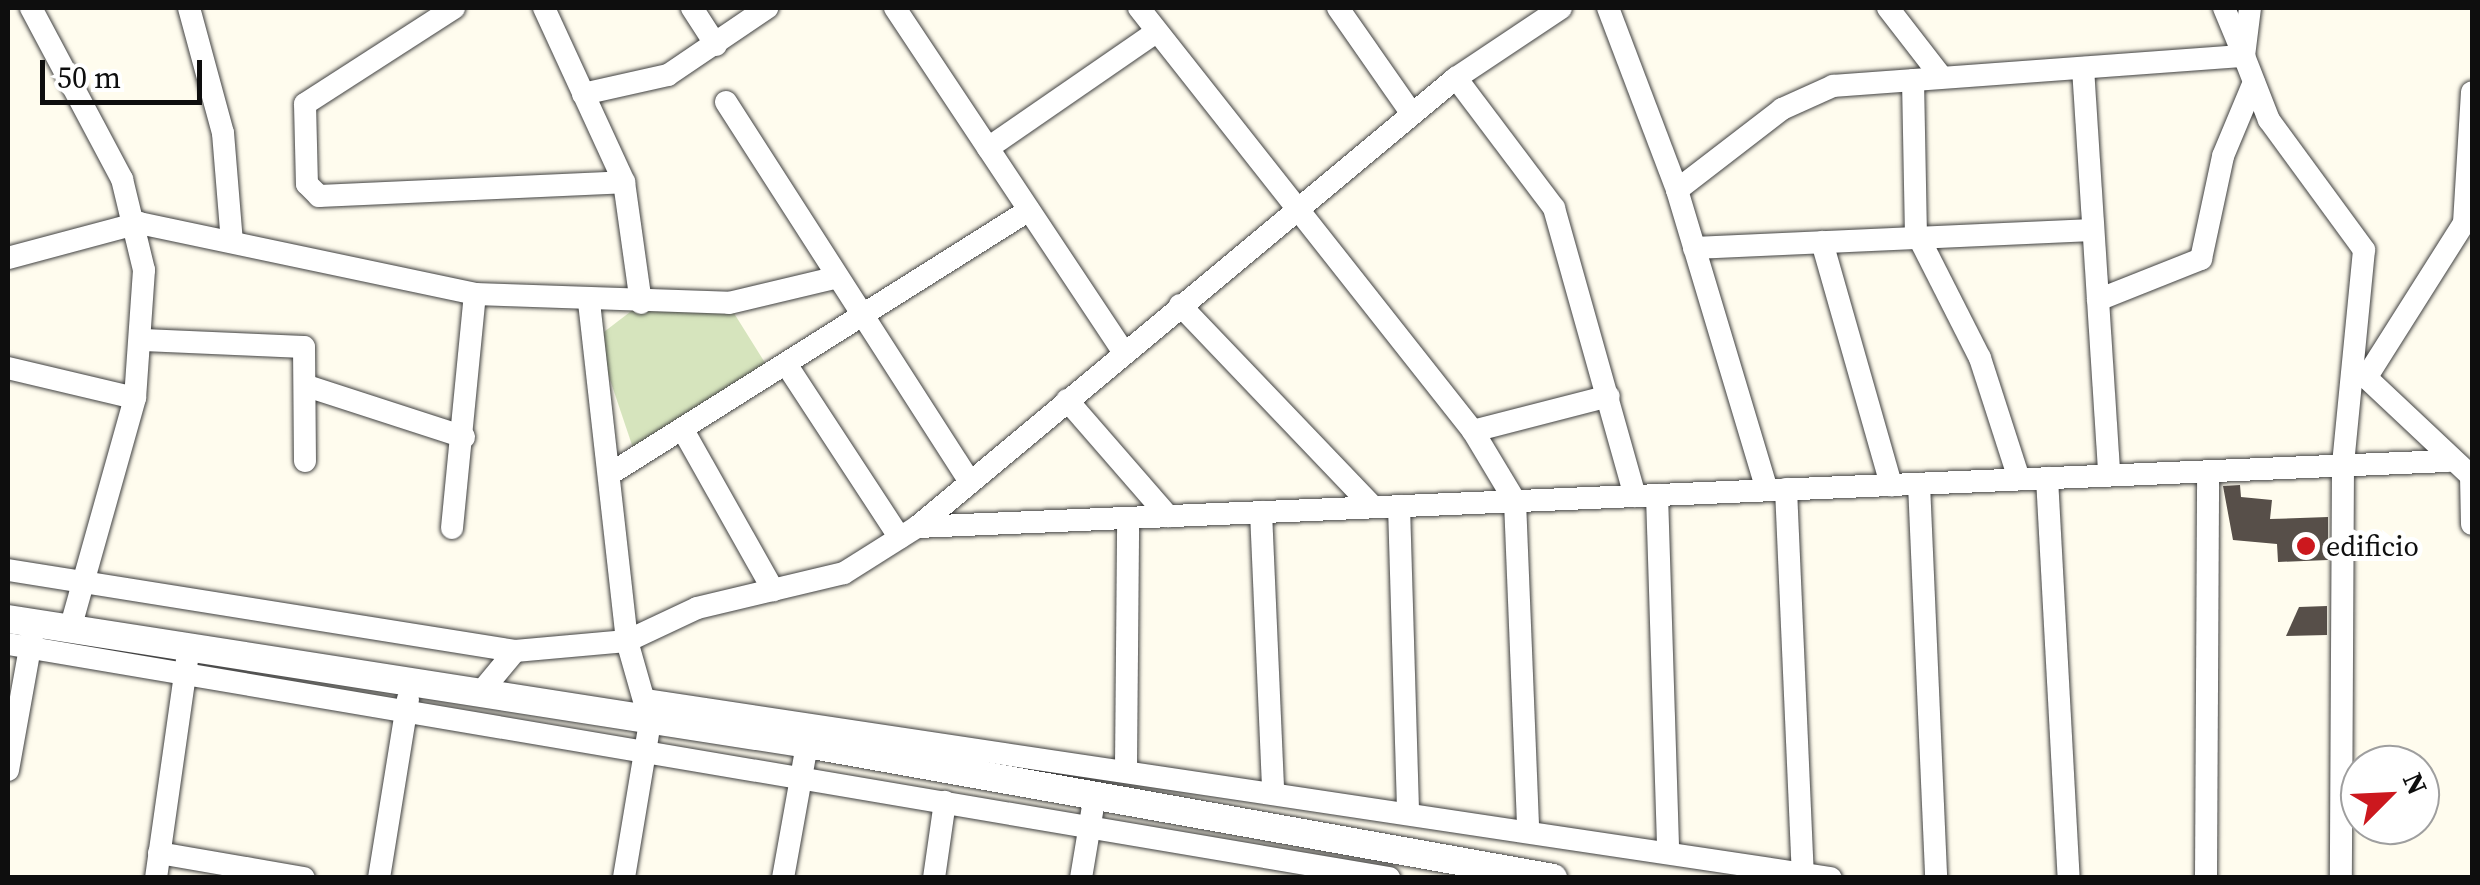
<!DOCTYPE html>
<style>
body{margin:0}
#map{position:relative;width:2480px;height:885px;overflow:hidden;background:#fffcee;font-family:"Source Serif 4",serif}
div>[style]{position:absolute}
.cemetery>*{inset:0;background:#d6e4bd}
.building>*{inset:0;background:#574f49}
.roads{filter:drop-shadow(0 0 2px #414141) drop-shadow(0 0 2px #414141)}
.minor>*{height:22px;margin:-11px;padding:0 11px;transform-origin:11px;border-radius:11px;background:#fff}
.tertiary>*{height:28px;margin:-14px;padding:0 14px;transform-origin:14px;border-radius:14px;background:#fff}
.dots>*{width:28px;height:28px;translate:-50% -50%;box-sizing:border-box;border:5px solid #fff;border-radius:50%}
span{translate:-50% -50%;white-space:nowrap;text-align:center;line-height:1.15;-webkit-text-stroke:10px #fff;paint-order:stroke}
.poi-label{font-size:28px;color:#0e0e0e}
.left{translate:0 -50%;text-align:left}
.frame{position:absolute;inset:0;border:10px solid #0e0e0e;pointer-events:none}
.north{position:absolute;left:2340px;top:745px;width:100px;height:100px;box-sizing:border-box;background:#fff;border:2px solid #9f9f9f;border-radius:50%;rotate:66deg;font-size:28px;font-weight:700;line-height:40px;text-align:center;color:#0e0e0e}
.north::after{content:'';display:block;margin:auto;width:35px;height:45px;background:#cc181e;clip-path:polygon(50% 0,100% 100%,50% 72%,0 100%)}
.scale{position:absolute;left:40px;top:60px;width:162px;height:45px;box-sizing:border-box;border:5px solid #0e0e0e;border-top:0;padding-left:12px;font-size:30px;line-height:35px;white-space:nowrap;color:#0e0e0e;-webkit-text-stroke:8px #fff;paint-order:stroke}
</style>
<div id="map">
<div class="cemetery">
<div style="clip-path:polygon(634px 309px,732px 310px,767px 366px,634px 451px,596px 338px)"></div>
</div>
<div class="building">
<div style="clip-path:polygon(2240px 485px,2241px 497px,2272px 500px,2270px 519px,2328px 517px,2328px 560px,2278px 562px,2277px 544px,2233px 540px,2223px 486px)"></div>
<div style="clip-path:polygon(2327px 606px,2327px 635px,2286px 636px,2299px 607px)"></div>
</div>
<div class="roads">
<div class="minor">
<div style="left:31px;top:8px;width:194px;rotate:62deg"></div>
<div style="left:122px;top:179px;width:94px;rotate:76.4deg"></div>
<div style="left:144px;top:270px;width:128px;rotate:94deg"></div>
<div style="left:135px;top:398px;width:240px;rotate:105.7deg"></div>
<div style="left:189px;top:8px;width:130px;rotate:74.8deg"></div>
<div style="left:223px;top:133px;width:109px;rotate:85.3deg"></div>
<div style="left:454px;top:8px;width:177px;rotate:147.2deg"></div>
<div style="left:305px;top:104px;width:80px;rotate:88.6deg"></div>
<div style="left:307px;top:184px;width:17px;rotate:45deg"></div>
<div style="left:319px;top:196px;width:305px;rotate:-2.6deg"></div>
<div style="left:544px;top:8px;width:192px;rotate:65.3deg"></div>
<div style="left:624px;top:182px;width:122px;rotate:82deg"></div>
<div style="left:692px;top:8px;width:44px;rotate:57deg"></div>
<div style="left:895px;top:8px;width:414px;rotate:56.4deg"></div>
<div style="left:1139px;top:8px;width:539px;rotate:51.71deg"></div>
<div style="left:1473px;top:431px;width:82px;rotate:59deg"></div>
<div style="left:1515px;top:501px;width:329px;rotate:87.7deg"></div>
<div style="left:1338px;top:8px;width:129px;rotate:55.1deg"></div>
<div style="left:1608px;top:8px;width:195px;rotate:69.2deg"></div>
<div style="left:1677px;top:190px;width:313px;rotate:73.3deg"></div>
<div style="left:1888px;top:8px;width:85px;rotate:52.2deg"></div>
<div style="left:2250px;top:8px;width:48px;rotate:97.1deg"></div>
<div style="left:2244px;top:56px;width:69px;rotate:68.7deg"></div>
<div style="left:2269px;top:120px;width:161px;rotate:53.8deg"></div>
<div style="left:2364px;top:250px;width:216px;rotate:95.6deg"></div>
<div style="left:2343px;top:465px;width:413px;rotate:90.3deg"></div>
<div style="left:2083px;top:68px;width:408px;rotate:86.3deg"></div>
<div style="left:1456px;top:78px;width:163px;rotate:53deg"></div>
<div style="left:1554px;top:208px;width:299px;rotate:74.3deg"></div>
<div style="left:1913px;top:80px;width:152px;rotate:88.9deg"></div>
<div style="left:1916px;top:232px;width:141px;rotate:63.1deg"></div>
<div style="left:1980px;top:358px;width:127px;rotate:72.1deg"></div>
<div style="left:583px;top:94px;width:87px;rotate:-12.6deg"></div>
<div style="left:668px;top:75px;width:120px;rotate:-34.1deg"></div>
<div style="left:726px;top:102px;width:450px;rotate:57.3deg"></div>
<div style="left:988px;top:148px;width:203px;rotate:-34.6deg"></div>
<div style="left:1677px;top:190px;width:133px;rotate:-37.6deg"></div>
<div style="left:1782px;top:109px;width:56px;rotate:-24.3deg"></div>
<div style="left:1833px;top:86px;width:412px;rotate:-4.2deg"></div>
<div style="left:2244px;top:56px;width:52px;rotate:-112.6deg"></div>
<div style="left:1822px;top:242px;width:253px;rotate:74.1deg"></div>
<div style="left:1694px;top:248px;width:399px;rotate:-2.6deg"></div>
<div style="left:8px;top:258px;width:136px;rotate:-15deg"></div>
<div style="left:139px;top:223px;width:343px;rotate:11.9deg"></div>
<div style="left:475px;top:294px;width:254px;rotate:2deg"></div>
<div style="left:729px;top:303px;width:108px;rotate:-13.4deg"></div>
<div style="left:2098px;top:300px;width:111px;rotate:-21.7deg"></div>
<div style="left:2201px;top:259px;width:105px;rotate:-77.9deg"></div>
<div style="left:2223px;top:156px;width:80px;rotate:-67.3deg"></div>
<div style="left:589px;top:302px;width:341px;rotate:83.6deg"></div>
<div style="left:627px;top:641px;width:84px;rotate:74.1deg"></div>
<div style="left:650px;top:722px;width:158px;rotate:99.5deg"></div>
<div style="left:1180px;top:305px;width:279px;rotate:46.3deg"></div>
<div style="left:143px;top:340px;width:161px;rotate:2.5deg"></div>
<div style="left:304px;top:347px;width:114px;rotate:89.5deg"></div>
<div style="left:788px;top:367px;width:204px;rotate:56.8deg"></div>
<div style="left:2355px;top:367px;width:161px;rotate:43.2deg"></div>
<div style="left:8px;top:368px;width:130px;rotate:13.3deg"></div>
<div style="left:2366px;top:378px;width:183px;rotate:-57.7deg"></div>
<div style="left:2464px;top:223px;width:131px;rotate:-86.5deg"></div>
<div style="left:310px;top:387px;width:162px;rotate:18deg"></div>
<div style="left:1067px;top:400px;width:154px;rotate:49deg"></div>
<div style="left:683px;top:430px;width:184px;rotate:60.6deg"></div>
<div style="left:1473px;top:431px;width:140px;rotate:-14.4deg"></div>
<div style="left:610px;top:474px;width:495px;rotate:-32.2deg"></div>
<div style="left:2471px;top:476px;width:48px;rotate:88.8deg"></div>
<div style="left:2047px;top:478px;width:401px;rotate:86.9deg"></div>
<div style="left:1919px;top:484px;width:394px;rotate:87.5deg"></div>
<div style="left:1786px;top:489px;width:389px;rotate:87.5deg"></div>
<div style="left:1657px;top:495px;width:357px;rotate:88.2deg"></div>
<div style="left:1399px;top:506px;width:305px;rotate:88.3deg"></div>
<div style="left:1261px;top:512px;width:278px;rotate:87.5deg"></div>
<div style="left:917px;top:527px;width:1532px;rotate:-2.47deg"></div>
<div style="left:452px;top:528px;width:235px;rotate:-84.4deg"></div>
<div style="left:8px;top:570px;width:513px;rotate:9.08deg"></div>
<div style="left:515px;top:651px;width:112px;rotate:-5.1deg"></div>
<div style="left:627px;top:641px;width:77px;rotate:-25.2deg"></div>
<div style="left:697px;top:608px;width:151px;rotate:-13.4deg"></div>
<div style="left:844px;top:573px;width:86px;rotate:-32.2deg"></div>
<div style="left:917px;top:527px;width:702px;rotate:-39.8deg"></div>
<div style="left:1456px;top:78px;width:126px;rotate:-33.7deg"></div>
<div style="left:8px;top:644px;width:1401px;rotate:9.62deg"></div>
<div style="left:481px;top:692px;width:53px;rotate:-50.3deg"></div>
<div style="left:645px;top:700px;width:1199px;rotate:8.54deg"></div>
<div style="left:1126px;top:767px;width:249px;rotate:-89.5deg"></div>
<div style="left:8px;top:770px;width:135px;rotate:-79.8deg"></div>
<div style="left:159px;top:853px;width:147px;rotate:9.8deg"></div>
<div style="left:156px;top:878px;width:220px;rotate:-81.9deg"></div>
<div style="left:379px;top:878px;width:181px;rotate:-80.8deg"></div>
<div style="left:783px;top:878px;width:136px;rotate:-79.8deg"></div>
<div style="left:934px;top:878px;width:77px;rotate:-81.8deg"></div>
<div style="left:1081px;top:878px;width:79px;rotate:-80.5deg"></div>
<div style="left:2206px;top:878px;width:407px;rotate:-89.7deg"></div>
</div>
<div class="tertiary">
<div style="left:8px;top:619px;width:809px;rotate:8.89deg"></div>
<div style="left:807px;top:744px;width:758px;rotate:10.18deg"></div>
</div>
</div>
<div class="dots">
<div style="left:2306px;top:546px;background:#cc181e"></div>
</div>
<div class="poi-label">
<span class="left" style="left:2326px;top:546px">edificio</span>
</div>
<div class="frame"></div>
<div class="north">N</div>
<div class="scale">50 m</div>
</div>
